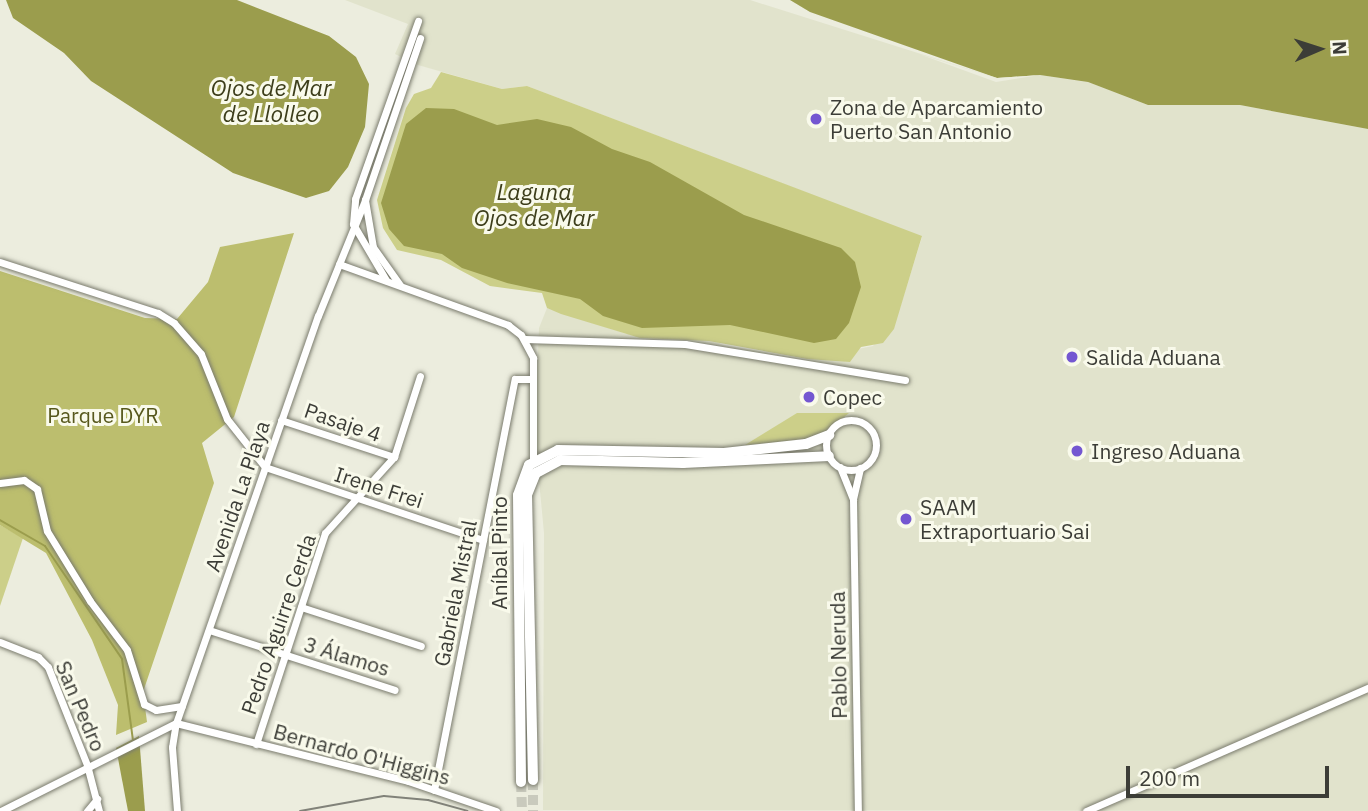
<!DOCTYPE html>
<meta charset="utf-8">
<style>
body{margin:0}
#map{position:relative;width:1368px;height:811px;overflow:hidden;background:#ecedde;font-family:"IBM Plex Sans",sans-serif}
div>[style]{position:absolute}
.built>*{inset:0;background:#e1e3cc}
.green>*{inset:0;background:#cccf89}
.forest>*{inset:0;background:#bcbe6e}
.water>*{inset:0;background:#9b9d4d}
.pier>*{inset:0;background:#ecedde}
.stream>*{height:2px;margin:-1px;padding:0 1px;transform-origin:1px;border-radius:1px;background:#9b9d4d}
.highway-tunnel>*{height:10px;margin-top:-5px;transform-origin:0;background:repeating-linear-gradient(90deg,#c9cabd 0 10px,transparent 0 15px)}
.roads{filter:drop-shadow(0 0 2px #7a7b6d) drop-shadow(0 0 2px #7a7b6d)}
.minor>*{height:7px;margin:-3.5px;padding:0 3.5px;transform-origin:3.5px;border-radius:3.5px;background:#fff}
.minor>.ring{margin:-3.5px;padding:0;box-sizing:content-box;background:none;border:7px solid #fff;border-radius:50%}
.highway>*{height:10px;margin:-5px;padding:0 5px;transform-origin:5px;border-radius:5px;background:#fff}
.rail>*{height:2px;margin:-1px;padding:0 1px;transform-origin:1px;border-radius:1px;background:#818279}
.dots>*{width:19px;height:19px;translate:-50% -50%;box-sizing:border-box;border:4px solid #f9faeb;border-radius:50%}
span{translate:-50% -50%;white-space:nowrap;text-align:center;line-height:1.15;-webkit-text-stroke:6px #f9faeb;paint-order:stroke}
.poi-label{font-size:21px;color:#3c3d37}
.left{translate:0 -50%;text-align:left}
.park-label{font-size:21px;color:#57581d}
.street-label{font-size:21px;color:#3c3d37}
.water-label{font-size:23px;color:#3d3e1b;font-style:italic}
.north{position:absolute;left:1284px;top:14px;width:70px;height:70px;-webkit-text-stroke:5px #f9faeb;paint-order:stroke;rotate:87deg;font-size:19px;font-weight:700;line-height:28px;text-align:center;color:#3c3d37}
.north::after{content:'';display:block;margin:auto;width:24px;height:32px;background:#3c3d37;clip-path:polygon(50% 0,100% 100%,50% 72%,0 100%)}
.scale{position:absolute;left:1126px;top:766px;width:203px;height:32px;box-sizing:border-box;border:4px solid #3c3d37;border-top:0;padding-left:9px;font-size:21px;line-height:24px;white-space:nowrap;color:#3c3d37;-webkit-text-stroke:5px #f9faeb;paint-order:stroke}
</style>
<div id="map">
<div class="built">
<div style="clip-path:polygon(345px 0,750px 0,997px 78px,1040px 75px,1088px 82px,1148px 105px,1240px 105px,1368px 129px,1368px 811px,543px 810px,544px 533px,535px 438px,539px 328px,547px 308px,627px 334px,694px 329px,723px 345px,807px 359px,873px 346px,900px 308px,922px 237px,527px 86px,502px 89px,418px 65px,395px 54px,408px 24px)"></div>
</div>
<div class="green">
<div style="clip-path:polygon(441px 72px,502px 89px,527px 86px,922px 236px,894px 329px,883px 343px,861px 347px,850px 362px,807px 359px,709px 341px,640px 338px,561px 314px,547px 308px,542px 293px,490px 286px,441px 260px,397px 250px,383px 228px,377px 200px,406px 108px,414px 94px,431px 88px)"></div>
<div style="clip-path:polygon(797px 413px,849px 413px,827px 431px,807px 440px,745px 445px)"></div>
<div style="clip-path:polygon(0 525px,23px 538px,0 606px)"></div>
</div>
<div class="forest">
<div style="clip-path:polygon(294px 233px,234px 417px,202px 443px,214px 483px,143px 692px,147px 722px,116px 735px,118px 705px,92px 640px,46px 553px,0 525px,0 271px,145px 318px,177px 319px,208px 282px,220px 247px)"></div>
</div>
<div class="water">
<div style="clip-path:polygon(6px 0,237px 0,329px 36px,356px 57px,369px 84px,365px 127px,348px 167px,329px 191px,306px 198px,233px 173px,91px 81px,64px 53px,13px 18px)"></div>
<div style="clip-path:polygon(790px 0,1368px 0,1368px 129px,1240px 105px,1148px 105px,1088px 82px,1040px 75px,997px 78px,810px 12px)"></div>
<div style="clip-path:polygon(426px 108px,454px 109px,497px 125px,537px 119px,571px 127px,612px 149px,650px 162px,744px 215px,841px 248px,855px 262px,861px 287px,849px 323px,836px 339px,814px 343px,730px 325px,642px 328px,603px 316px,580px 299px,507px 283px,462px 268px,442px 254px,404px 246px,389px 229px,381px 203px,406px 124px)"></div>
<div style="clip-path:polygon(139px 736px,145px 811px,128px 811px,116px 748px)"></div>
</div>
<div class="pier">
<div style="clip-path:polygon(919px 54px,997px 78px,1040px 75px,996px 82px)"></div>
</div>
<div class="stream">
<div style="left:0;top:520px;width:52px;rotate:30deg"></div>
<div style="left:45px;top:546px;width:137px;rotate:55.7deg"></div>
<div style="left:122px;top:659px;width:82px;rotate:82.3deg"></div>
</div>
<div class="highway-tunnel">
<div style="left:533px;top:780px;width:31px;rotate:90deg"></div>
<div style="left:521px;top:782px;width:29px;rotate:88deg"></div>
</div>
<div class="roads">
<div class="minor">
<div style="left:0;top:262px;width:166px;rotate:17.9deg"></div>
<div style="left:158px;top:313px;width:19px;rotate:32deg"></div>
<div style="left:174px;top:323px;width:41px;rotate:48.9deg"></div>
<div style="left:201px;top:354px;width:70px;rotate:68.2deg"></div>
<div style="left:227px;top:419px;width:61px;rotate:51.6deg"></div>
<div style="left:265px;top:467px;width:230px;rotate:18.5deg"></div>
<div style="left:339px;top:264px;width:180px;rotate:19.8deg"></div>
<div style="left:508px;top:325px;width:16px;rotate:38deg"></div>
<div style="left:521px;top:335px;width:26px;rotate:62deg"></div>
<div style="left:533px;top:358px;width:103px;rotate:90deg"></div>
<div style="left:386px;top:280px;width:65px;rotate:-120.5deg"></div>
<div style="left:353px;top:224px;width:25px;rotate:-85deg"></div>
<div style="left:355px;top:199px;width:189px;rotate:-70.5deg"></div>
<div style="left:400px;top:285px;width:47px;rotate:-125.4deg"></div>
<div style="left:373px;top:247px;width:48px;rotate:-99.7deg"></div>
<div style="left:365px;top:200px;width:171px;rotate:-71.2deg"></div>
<div style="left:525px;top:339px;width:160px;rotate:1.8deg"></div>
<div style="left:685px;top:344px;width:223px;rotate:9.3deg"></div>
<div style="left:281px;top:420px;width:119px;rotate:18.1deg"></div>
<div class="ring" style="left:826px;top:420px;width:43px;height:43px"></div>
<div style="left:840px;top:467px;width:35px;rotate:68deg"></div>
<div style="left:853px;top:499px;width:312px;rotate:89.1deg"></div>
<div style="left:0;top:483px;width:24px;rotate:-7deg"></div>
<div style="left:24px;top:480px;width:16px;rotate:35deg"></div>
<div style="left:37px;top:489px;width:43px;rotate:76.6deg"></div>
<div style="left:47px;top:531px;width:82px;rotate:58.4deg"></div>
<div style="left:90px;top:601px;width:61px;rotate:52.9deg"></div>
<div style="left:127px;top:650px;width:57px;rotate:72.5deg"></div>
<div style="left:144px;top:704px;width:13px;rotate:27deg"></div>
<div style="left:156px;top:710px;width:26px;rotate:-9deg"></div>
<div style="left:853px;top:499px;width:32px;rotate:-77deg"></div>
<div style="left:301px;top:607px;width:126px;rotate:18deg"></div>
<div style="left:209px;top:630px;width:195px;rotate:17.9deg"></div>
<div style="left:0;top:642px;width:41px;rotate:21.5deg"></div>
<div style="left:38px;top:657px;width:14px;rotate:45deg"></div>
<div style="left:48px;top:667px;width:105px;rotate:68.3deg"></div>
<div style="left:87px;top:765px;width:48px;rotate:75.4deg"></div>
<div style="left:176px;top:723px;width:239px;rotate:14deg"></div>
<div style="left:408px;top:781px;width:93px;rotate:18.8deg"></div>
<div style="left:256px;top:744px;width:222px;rotate:-71.9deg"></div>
<div style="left:325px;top:533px;width:103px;rotate:-47.8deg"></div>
<div style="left:394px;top:457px;width:85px;rotate:-72.2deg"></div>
<div style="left:434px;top:790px;width:419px;rotate:-78.9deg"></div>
<div style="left:515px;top:379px;width:17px"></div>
<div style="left:1px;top:811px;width:196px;rotate:-26.7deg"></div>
<div style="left:87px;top:811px;width:16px;rotate:-50deg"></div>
<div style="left:177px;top:811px;width:64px;rotate:-94.5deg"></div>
<div style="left:172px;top:747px;width:24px;rotate:-81deg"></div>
<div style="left:176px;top:723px;width:431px;rotate:-70.8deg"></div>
<div style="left:318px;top:316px;width:125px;rotate:-67.9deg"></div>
<div style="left:1086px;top:811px;width:308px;rotate:-23.6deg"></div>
</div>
<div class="highway">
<div style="left:533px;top:780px;width:285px;rotate:-91.2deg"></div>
<div style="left:527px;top:495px;width:24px;rotate:-68deg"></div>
<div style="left:536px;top:473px;width:27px;rotate:-28deg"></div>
<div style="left:560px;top:460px;width:123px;rotate:1.4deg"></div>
<div style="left:683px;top:463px;width:146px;rotate:-2.7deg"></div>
<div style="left:521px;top:782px;width:287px;rotate:-90.6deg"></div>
<div style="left:518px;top:495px;width:32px;rotate:-70deg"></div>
<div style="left:529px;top:465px;width:33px;rotate:-27deg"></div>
<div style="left:558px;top:450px;width:166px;rotate:1deg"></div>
<div style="left:724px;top:453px;width:82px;rotate:-6.3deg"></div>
<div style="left:806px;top:444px;width:25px;rotate:-21deg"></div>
</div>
</div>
<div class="rail">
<div style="left:300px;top:811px;width:85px;rotate:-10.1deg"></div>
<div style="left:384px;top:796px;width:44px;rotate:5.2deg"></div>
<div style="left:428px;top:800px;width:41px;rotate:15.4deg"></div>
</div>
<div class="dots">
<div style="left:816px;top:119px;background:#7457d1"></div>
<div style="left:1072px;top:357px;background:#7457d1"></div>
<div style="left:809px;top:397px;background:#7457d1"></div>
<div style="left:1077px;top:451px;background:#7457d1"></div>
<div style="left:906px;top:519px;background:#7457d1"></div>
</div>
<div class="poi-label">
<span class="left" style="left:830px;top:119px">Zona de Aparcamiento<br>Puerto San Antonio</span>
<span class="left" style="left:1086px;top:357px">Salida Aduana</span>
<span class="left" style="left:823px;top:397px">Copec</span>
<span class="left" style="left:1091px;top:451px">Ingreso Aduana</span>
<span class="left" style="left:920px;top:519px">SAAM<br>Extraportuario Sai</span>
</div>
<div class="park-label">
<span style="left:103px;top:415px">Parque DYR</span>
</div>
<div class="street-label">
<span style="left:343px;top:422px;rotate:19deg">Pasaje 4</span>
<span style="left:379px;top:487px;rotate:18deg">Irene Frei</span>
<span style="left:237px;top:496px;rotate:-71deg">Avenida La Playa</span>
<span style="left:499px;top:553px;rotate:-90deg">Aníbal Pinto</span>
<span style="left:455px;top:593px;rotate:-79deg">Gabriela Mistral</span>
<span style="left:278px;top:624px;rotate:-71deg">Pedro Aguirre Cerda</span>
<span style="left:838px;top:655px;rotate:-91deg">Pablo Neruda</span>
<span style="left:347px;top:656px;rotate:17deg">3 Álamos</span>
<span style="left:81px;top:706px;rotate:67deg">San Pedro</span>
<span style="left:362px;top:754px;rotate:15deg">Bernardo O'Higgins</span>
</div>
<div class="water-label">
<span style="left:271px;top:100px">Ojos de Mar<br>de Llolleo</span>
<span style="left:534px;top:204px">Laguna<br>Ojos de Mar</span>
</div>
<div class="north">N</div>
<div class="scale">200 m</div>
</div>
